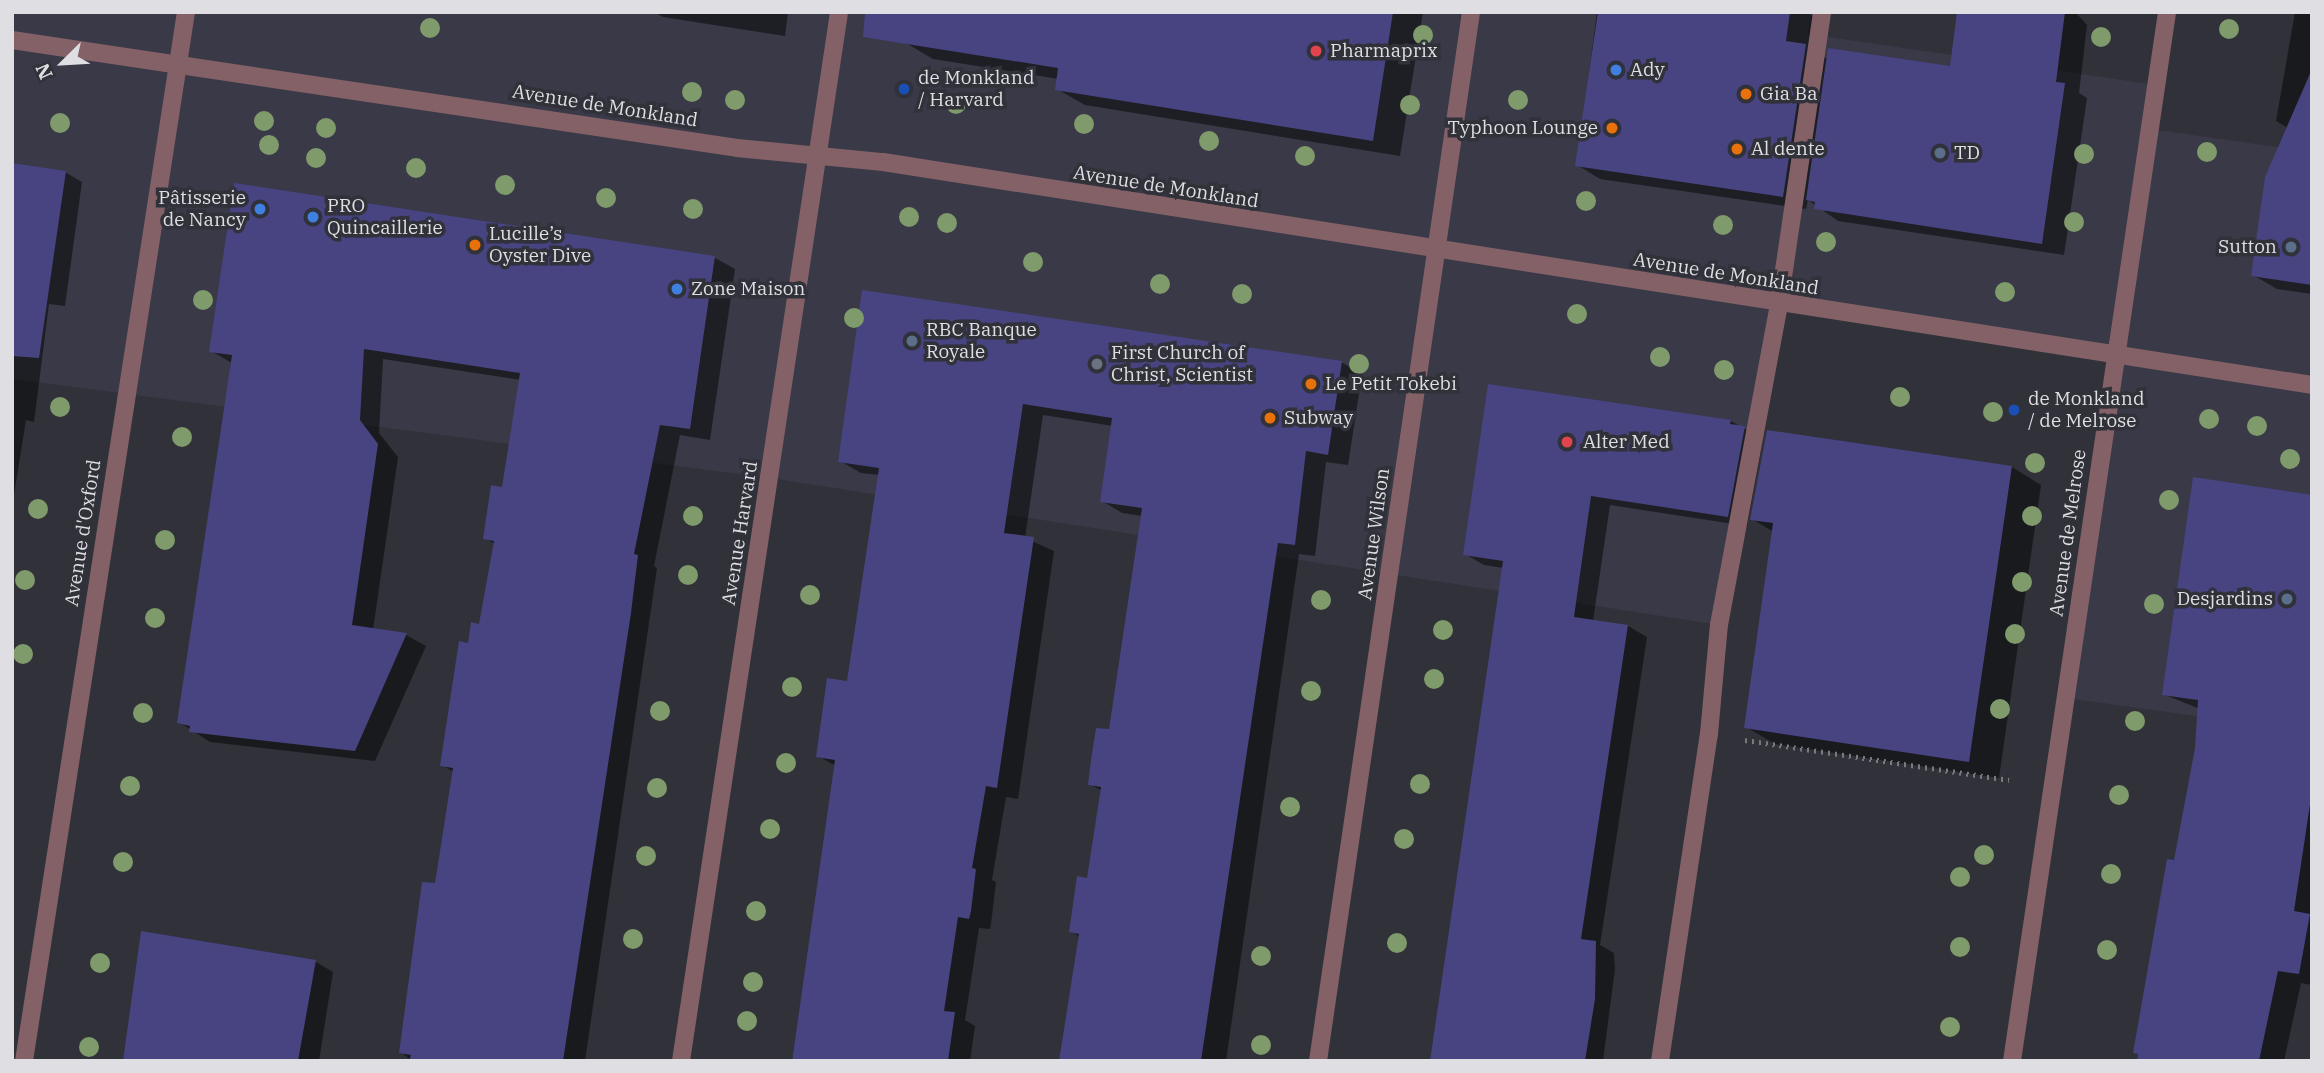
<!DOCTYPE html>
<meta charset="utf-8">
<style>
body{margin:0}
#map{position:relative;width:2324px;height:1073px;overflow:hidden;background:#303139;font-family:"IBM Plex Serif",serif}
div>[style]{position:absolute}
.built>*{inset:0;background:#393947}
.shadow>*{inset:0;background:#0007}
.building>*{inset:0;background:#474481}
.path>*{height:4.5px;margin-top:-2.25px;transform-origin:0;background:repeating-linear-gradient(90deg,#797980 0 2px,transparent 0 7px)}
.service>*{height:18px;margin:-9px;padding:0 9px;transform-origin:9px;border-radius:9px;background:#836167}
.minor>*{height:18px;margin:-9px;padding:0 9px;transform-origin:9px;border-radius:9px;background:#836167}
.tertiary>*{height:18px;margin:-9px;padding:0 9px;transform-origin:9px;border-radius:9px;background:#836167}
.trees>*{width:20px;height:20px;margin:-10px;border-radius:50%;background:#7f9a6b}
.dots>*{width:19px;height:19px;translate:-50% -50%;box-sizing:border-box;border:4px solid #303139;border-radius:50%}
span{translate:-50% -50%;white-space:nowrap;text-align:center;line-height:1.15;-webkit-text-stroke:7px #303139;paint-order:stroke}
.poi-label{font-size:19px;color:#dedee3}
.left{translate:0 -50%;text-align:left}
.right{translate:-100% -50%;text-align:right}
.street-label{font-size:19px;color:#dedee3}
.frame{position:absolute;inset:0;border:14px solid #dedee3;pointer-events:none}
.north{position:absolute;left:28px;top:28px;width:70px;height:70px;-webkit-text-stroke:5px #303139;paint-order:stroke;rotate:246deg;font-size:19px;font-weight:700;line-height:28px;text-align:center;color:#dedee3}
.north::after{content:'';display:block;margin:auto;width:24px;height:32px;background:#dedee3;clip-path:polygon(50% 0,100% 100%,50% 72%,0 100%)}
</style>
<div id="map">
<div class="built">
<div style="clip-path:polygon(12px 12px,1811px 12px,1808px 34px,2156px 85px,2150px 129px,2312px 152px,2312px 732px,2066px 698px,2115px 353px,1779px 304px,1719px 625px,770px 478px,12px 379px)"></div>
</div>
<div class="shadow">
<div style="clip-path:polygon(654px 12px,788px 12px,785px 36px,663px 17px)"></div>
<div style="clip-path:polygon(910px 12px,1423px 12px,1400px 156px,1085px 105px,1057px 89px,1059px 79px,933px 59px,906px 43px)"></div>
<div style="clip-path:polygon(1597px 12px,1806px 12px,1814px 17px,1810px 49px,1828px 59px,1951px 68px,1959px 12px,2075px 12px,2087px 25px,2079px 93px,2087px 98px,2064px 255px,1838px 221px,1808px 200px,1806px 209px,1600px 179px,1577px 165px)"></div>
<div style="clip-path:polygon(2295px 12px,2312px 12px,2312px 294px,2277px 289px,2253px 275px,2288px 128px,2276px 121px)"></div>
<div style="clip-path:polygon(12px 164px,65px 172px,82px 182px,65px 306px,49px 304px,34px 422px,26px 420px,12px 507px)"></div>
<div style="clip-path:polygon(715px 258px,735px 269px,710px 440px,680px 435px,654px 566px,657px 568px,585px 1061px,412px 1061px,401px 1052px,437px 885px,454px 772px,442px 765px,469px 645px,481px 626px,495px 544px,485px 538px,504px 489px,521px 380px,383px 359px,379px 433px,398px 457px,373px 630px,406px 635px,426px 646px,375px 761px,210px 742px,179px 722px,232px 363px,211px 351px)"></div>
<div style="clip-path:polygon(864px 292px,1341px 362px,1362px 374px,1348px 465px,1326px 462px,1315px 556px,1299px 554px,1226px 1061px,1062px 1061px,1080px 937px,1071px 931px,1088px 880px,1102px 791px,1090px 784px,1111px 731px,1143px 516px,1122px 513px,1102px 501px,1113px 426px,1043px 415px,1025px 538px,1054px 551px,1018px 799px,1006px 797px,992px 880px,996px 882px,991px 924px,990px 929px,979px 928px,965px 1020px,975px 1026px,970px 1061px,792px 1061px,836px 766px,818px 756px,849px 683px,880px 475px,861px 473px,840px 461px)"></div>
<div style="clip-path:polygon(1731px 421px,1763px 439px,1747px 526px,1610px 505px,1593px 621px,1628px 626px,1647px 637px,1600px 945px,1614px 953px,1615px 969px,1603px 1061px,1431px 1061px,1504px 568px,1484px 565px,1465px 554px)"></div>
<div style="clip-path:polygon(1768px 432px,2012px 467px,2041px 485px,1999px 778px,1775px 744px,1746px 727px,1774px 532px,1752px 519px)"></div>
<div style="clip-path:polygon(2312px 497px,2312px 985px,2301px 983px,2284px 1061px,2139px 1061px,2197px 748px,2200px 709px,2163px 694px)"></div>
<div style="clip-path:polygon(142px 933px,316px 962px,333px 972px,319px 1061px,126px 1061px)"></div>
</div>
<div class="building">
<div style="clip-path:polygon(865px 12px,1393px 12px,1373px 141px,1055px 90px,1058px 68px,863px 37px)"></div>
<div style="clip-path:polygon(1598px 12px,1790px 12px,1786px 41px,1806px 44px,1783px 197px,1575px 166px)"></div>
<div style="clip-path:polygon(1957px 12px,2065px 12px,2056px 82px,2065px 83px,2042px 244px,1814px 209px,1815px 202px,1806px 200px,1828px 48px,1950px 66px)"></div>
<div style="clip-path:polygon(2312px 69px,2312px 285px,2251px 276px,2265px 177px)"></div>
<div style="clip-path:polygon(12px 163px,66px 171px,39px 358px,12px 356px)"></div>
<div style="clip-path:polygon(234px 183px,715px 256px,690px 429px,660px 425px,634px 554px,638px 555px,631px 613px,563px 1061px,409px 1061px,411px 1055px,399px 1053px,422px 882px,435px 883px,453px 768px,440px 766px,459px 641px,468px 643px,471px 622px,479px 624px,494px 541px,483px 539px,491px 485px,502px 487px,520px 373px,364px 349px,360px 420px,378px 444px,352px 625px,407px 633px,355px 751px,189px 732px,190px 726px,177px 723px,232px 355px,209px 352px)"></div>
<div style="clip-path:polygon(862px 290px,1342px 361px,1328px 455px,1306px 451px,1295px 545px,1278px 543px,1201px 1061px,1059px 1061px,1079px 934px,1069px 932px,1077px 876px,1087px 878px,1101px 787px,1088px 785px,1091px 760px,1096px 728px,1109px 729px,1142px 508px,1100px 502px,1112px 418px,1023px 404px,1004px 533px,1034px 537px,997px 788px,986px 786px,972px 868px,976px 869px,971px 911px,969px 919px,958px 917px,944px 1011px,955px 1012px,948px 1061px,792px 1061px,835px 760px,816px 757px,827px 678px,847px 681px,879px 468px,838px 462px)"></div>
<div style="clip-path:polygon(1488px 384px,1731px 420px,1730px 424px,1745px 426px,1728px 517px,1591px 496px,1574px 617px,1628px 625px,1581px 939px,1596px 941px,1595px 999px,1585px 1061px,1430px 1061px,1503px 561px,1463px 555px)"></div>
<div style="clip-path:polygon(1767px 430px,2012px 466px,1969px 762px,1744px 728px,1773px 523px,1750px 520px)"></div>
<div style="clip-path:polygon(2193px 477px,2312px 495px,2312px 791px,2294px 911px,2310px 914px,2299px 974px,2278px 971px,2259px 1061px,2137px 1061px,2138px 1054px,2133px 1053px,2167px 859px,2174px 860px,2195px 748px,2198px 700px,2162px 695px)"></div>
<div style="clip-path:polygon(141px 931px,316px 960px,298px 1061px,123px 1061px)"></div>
</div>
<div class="path">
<div style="left:1745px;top:740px;width:267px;rotate:8.6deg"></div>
</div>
<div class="service">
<div style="left:1660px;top:1061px;width:331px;rotate:-81.5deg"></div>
<div style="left:1709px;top:734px;width:109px;rotate:-84.8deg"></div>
<div style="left:1719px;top:625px;width:327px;rotate:-79.4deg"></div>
<div style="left:1779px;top:304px;width:295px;rotate:-81.6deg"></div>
</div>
<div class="minor">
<div style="left:24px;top:1061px;width:1061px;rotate:-81.22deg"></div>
<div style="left:681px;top:1061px;width:1061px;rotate:-81.43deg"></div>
<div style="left:1318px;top:1061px;width:1060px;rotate:-81.7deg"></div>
<div style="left:2012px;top:1061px;width:1060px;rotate:-81.59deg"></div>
</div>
<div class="tertiary">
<div style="left:12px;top:40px;width:733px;rotate:8.47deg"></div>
<div style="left:737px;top:148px;width:147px;rotate:5.5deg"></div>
<div style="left:883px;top:162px;width:1446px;rotate:8.87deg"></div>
</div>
<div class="trees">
<div style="left:430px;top:28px"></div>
<div style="left:2229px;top:29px"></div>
<div style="left:1423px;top:35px"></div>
<div style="left:2101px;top:37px"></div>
<div style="left:692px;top:92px"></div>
<div style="left:735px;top:100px"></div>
<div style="left:1518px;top:100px"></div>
<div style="left:956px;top:104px"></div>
<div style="left:1410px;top:105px"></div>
<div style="left:264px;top:121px"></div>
<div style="left:60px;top:123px"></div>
<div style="left:1084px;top:124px"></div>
<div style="left:326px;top:128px"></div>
<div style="left:1209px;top:141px"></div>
<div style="left:269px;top:145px"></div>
<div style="left:2207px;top:152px"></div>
<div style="left:2084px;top:154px"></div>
<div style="left:1305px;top:156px"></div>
<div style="left:316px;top:158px"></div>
<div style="left:416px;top:168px"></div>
<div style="left:505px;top:185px"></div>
<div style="left:606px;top:198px"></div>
<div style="left:1586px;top:201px"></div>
<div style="left:693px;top:209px"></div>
<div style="left:909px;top:217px"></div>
<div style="left:2074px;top:222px"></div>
<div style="left:947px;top:223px"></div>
<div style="left:1723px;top:225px"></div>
<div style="left:1826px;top:242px"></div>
<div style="left:1033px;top:262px"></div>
<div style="left:1160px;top:284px"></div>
<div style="left:2005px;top:292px"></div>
<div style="left:1242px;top:294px"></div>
<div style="left:203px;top:300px"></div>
<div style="left:1577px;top:314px"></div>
<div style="left:854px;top:318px"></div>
<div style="left:1660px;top:357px"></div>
<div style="left:1359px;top:364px"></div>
<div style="left:1724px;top:370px"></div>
<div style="left:1900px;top:397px"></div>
<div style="left:60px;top:407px"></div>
<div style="left:1993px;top:412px"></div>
<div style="left:2209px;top:419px"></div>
<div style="left:2257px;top:426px"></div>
<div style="left:182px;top:437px"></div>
<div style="left:2290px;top:459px"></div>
<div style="left:2035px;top:463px"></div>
<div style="left:2169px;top:500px"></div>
<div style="left:38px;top:509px"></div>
<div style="left:693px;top:516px"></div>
<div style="left:2032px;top:516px"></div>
<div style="left:165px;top:540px"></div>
<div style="left:688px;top:575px"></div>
<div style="left:25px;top:580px"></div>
<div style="left:2022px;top:582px"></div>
<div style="left:810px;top:595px"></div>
<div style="left:1321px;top:600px"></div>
<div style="left:2154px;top:604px"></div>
<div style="left:155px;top:618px"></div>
<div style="left:1443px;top:630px"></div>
<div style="left:2015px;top:634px"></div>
<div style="left:23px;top:654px"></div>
<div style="left:1434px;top:679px"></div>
<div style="left:792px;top:687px"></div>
<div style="left:1311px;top:691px"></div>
<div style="left:2000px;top:709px"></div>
<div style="left:660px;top:711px"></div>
<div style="left:143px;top:713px"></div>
<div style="left:2135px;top:721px"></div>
<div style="left:786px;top:763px"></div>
<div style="left:1420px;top:784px"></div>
<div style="left:130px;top:786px"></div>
<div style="left:657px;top:788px"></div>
<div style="left:2119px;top:795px"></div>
<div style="left:1290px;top:807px"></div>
<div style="left:770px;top:829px"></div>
<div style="left:1404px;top:839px"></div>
<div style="left:1984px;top:855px"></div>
<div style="left:646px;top:856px"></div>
<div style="left:123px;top:862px"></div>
<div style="left:2111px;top:874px"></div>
<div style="left:1960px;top:877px"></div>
<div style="left:756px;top:911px"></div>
<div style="left:633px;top:939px"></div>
<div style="left:1397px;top:943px"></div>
<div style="left:1960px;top:947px"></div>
<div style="left:2107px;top:950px"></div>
<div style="left:1261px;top:956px"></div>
<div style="left:100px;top:963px"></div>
<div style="left:753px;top:982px"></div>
<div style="left:747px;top:1021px"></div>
<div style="left:1950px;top:1027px"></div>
<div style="left:1261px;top:1045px"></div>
<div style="left:89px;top:1047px"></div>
</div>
<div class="dots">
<div style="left:1316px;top:51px;background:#e0444e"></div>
<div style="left:1616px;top:70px;background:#3f7fe0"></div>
<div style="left:904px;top:89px;background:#1a4fb4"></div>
<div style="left:1746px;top:94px;background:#e8710a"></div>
<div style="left:1612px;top:128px;background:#e8710a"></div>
<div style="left:1737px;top:149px;background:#e8710a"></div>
<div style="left:1940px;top:153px;background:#5c6f8a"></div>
<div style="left:260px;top:209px;background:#3f7fe0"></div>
<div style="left:313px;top:217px;background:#3f7fe0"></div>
<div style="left:475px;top:245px;background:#e8710a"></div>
<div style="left:2291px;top:247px;background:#5c6f8a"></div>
<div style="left:677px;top:289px;background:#3f7fe0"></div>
<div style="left:912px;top:341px;background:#5c6f8a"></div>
<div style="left:1097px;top:364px;background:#6b7280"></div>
<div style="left:1311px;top:384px;background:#e8710a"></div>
<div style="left:2014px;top:410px;background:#1a4fb4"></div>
<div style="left:1270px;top:418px;background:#e8710a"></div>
<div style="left:1567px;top:442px;background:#e0444e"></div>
<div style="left:2287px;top:599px;background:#5c6f8a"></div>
</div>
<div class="poi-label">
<span class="left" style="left:1330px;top:51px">Pharmaprix</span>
<span class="left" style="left:1630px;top:70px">Ady</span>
<span class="left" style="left:918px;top:89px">de Monkland<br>/ Harvard</span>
<span class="left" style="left:1760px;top:94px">Gia Ba</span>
<span class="right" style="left:1598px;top:128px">Typhoon Lounge</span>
<span class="left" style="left:1751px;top:149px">Al dente</span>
<span class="left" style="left:1954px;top:153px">TD</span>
<span class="right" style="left:246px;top:209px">Pâtisserie<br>de Nancy</span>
<span class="left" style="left:327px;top:217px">PRO<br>Quincaillerie</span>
<span class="left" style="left:489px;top:245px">Lucille’s<br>Oyster Dive</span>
<span class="right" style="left:2277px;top:247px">Sutton</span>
<span class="left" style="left:691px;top:289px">Zone Maison</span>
<span class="left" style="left:926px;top:341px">RBC Banque<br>Royale</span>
<span class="left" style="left:1111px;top:364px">First Church of<br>Christ, Scientist</span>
<span class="left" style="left:1325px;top:384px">Le Petit Tokebi</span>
<span class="left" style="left:2028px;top:410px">de Monkland<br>/ de Melrose</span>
<span class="left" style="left:1284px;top:418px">Subway</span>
<span class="left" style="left:1583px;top:442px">Alter Med</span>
<span class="right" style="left:2273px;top:599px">Desjardins</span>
</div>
<div class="street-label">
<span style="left:605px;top:106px;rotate:9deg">Avenue de Monkland</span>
<span style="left:1166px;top:187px;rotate:9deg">Avenue de Monkland</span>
<span style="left:1726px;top:274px;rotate:9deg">Avenue de Monkland</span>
<span style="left:83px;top:533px;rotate:-81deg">Avenue d'Oxford</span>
<span style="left:740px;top:533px;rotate:-81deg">Avenue Harvard</span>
<span style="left:2068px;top:533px;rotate:-82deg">Avenue de Melrose</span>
<span style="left:1374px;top:534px;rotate:-82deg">Avenue Wilson</span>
</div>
<div class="frame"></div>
<div class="north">N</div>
</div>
